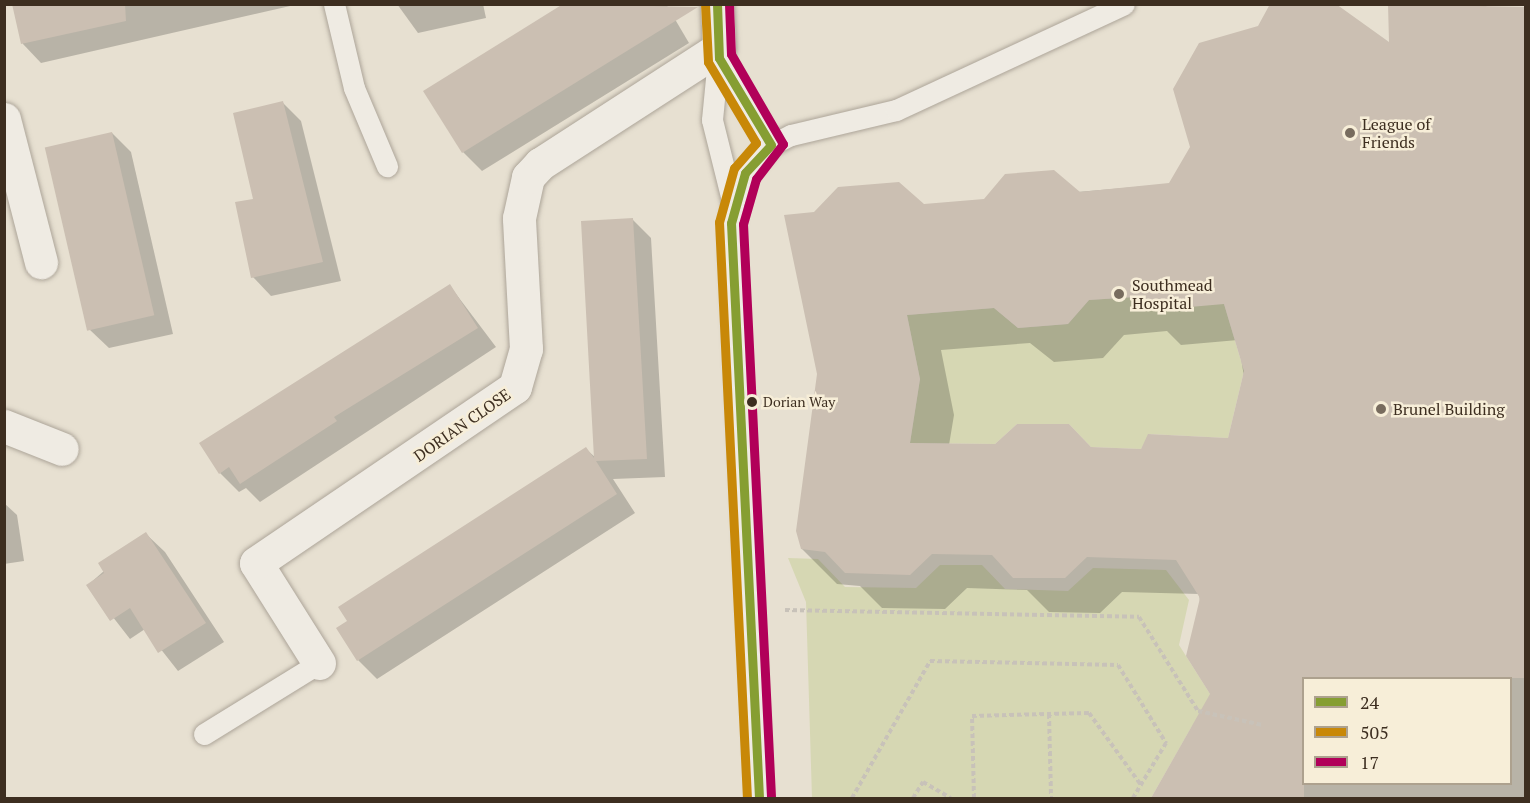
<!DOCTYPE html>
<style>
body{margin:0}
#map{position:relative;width:1530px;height:803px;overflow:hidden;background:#e7e0d1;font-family:"PT Serif",serif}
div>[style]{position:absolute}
.green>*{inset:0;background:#d6d7b3}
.shadow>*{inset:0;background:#0003}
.building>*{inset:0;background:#cbbfb2;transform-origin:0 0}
.path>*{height:4px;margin-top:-2px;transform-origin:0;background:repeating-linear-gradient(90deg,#c8c2b9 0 4.5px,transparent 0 7.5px)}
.roads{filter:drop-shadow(0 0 2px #ada599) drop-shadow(0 0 2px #ada599)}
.lane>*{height:21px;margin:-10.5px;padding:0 10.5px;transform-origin:10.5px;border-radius:10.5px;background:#efebe3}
.street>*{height:33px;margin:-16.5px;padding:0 16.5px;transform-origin:16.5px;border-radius:16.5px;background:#efebe3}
.bus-1>*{height:9px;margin:-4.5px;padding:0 4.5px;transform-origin:4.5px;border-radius:4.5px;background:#869e32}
.bus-2>*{height:9px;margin:-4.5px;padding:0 4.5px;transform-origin:4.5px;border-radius:4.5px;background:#c88808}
.bus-3>*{height:9px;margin:-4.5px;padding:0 4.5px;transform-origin:4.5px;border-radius:4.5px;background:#b10059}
.dots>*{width:16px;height:16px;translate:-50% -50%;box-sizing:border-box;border:3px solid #f7eed8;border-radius:50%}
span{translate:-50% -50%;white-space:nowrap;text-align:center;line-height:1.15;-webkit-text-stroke:5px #f7eed8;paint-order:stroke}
.bus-label{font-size:14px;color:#3d2e20}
.left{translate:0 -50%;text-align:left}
.poi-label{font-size:16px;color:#3d2e20}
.street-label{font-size:16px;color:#3d2e20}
.frame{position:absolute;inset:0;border:6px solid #3d2e20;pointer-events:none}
.legend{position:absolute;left:1302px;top:677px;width:210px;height:108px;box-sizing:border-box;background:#f7eed8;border:2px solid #ada18e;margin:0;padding:8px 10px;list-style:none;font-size:18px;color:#3d2e20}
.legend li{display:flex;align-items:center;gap:12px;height:30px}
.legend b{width:30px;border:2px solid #ada18e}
</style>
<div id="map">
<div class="green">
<div style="clip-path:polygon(1135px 297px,1224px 304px,1244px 371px,1228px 438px,1149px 434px,1141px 449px,1091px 447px,1069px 424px,1017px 424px,995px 444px,910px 443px,920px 379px,907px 315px,994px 308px,1018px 328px,1068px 324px,1089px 300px)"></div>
<div style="clip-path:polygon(788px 558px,818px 559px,845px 587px,916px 588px,940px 565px,982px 565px,1005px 589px,1068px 591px,1093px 568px,1166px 570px,1189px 600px,1179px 645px,1212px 697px,1253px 740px,1192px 726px,1151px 798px,812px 798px,806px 602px)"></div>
</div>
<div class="shadow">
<div style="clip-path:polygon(14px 4px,299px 4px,41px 63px,23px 44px)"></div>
<div style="clip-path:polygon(397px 4px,483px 4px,486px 18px,418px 33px)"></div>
<div style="clip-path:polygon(566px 4px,666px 4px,689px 43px,482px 171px,463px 152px)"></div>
<div style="clip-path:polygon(evenodd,1484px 4px,1489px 9px,1526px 8px,1526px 798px,1153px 798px,1212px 694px,1199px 594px,1122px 592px,1100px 613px,1049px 612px,1027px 590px,967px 588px,945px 609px,882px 608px,860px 586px,837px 584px,802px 549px,924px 205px,1170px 184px,1390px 45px,1389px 5px,1484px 4px,1167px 331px,1181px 345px,1238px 340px,1245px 383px,1229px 439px,1142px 450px,949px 445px,954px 415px,941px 350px,1030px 343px,1054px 362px,1103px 358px,1124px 335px,1167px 331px,1484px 4px,1304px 678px,1510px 678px,1510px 784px,1304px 784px,1304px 678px)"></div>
<div style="clip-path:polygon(282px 102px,301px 121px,341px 281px,271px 296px,253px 277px)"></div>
<div style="clip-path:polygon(112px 133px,131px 152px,173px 334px,109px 348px,90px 330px)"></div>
<div style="clip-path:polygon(632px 219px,651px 238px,665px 477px,613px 479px,635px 513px,377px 679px,358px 660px,586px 449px,596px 458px)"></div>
<div style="clip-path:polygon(450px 286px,496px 347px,260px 502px,246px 488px,239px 492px,220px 473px)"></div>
<div style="clip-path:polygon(4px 503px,17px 515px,24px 561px,4px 564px)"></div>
<div style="clip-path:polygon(146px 534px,165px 552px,224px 642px,178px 671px,145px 629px,130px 639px,88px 585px)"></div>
</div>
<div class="building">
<div style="clip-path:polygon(12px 4px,125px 4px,126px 21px,21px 44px)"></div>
<div style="clip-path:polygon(563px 4px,698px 7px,462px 153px,423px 91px)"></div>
<div style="clip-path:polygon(evenodd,1270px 4px,1336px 4px,1389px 42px,1388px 4px,1526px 7px,1526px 678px,1304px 678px,1304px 798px,1151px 798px,1210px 694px,1186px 656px,1200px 598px,1176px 560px,1087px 557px,1065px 578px,1013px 578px,992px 555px,932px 554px,910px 575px,845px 573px,825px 552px,801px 549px,796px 531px,817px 374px,784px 215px,814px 212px,838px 187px,899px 182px,924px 204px,984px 199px,1005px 174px,1054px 170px,1080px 192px,1169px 183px,1190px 147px,1173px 89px,1199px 43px,1258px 26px,1270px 4px,1135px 297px,1144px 311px,1224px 304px,1244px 371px,1228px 438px,1148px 434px,1141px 449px,1091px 447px,1069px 424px,1017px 424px,995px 444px,910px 443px,920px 379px,907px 315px,994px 308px,1018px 328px,1068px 324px,1089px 300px,1135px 297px)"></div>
<div style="clip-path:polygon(283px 101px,323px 262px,251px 278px,235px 202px,253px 199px,233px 113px)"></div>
<div style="left:112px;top:132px;width:188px;height:69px;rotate:77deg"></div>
<div style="clip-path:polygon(633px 218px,647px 459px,596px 461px,617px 494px,357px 661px,336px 628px,347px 621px,338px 607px,586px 447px,594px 458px,581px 221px)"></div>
<div style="clip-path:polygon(450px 284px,478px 328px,334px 417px,337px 421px,240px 484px,229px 467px,219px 474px,199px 443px)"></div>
<div style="clip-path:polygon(146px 532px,206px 623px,158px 653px,130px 608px,110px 621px,86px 585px,104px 573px,98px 563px)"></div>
</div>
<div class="path">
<div style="left:785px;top:610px;width:354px;rotate:1.1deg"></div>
<div style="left:1139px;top:617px;width:111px;rotate:57.9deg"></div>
<div style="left:1198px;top:711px;width:66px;rotate:12.3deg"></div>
<div style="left:1049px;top:714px;width:84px;rotate:88.6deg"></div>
<div style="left:852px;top:798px;width:158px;rotate:-60.3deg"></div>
<div style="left:930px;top:661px;width:188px;rotate:1.2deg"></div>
<div style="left:1118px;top:665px;width:92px;rotate:58.4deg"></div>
<div style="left:1166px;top:743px;width:64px;rotate:121deg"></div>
<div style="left:913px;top:798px;width:19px;rotate:-58deg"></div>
<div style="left:923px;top:782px;width:32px;rotate:30deg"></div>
<div style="left:974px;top:798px;width:82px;rotate:-91.4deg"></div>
<div style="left:972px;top:716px;width:117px;rotate:-1.5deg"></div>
<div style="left:1089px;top:713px;width:89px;rotate:54.2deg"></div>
</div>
<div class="roads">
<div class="lane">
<div style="left:334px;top:4px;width:86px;rotate:76.6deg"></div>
<div style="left:354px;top:88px;width:85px;rotate:67.1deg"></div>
<div style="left:719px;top:48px;width:72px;rotate:95.6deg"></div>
<div style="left:712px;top:120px;width:87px;rotate:76deg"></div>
<div style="left:733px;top:204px;width:50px;rotate:92.3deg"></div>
<div style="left:731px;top:254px;width:545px;rotate:87.05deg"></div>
<div style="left:719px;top:58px;width:101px;rotate:59.1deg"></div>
<div style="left:733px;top:204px;width:33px;rotate:-69deg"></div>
<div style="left:745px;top:173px;width:38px;rotate:-47deg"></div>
<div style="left:771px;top:145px;width:22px;rotate:-27deg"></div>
<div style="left:791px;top:135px;width:108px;rotate:-13.4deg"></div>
<div style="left:896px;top:110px;width:251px;rotate:-24.9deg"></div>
<div style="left:204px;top:734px;width:135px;rotate:-31.7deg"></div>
</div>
<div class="street">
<div style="left:4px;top:119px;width:148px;rotate:75.5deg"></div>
<div style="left:4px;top:426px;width:62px;rotate:21.6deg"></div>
<div style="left:319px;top:663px;width:118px;rotate:-122.2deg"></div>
<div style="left:256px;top:563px;width:313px;rotate:-34.2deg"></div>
<div style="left:515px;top:387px;width:40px;rotate:-74deg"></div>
<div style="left:526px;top:349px;width:131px;rotate:-93.1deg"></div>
<div style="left:519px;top:218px;width:42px;rotate:-77.6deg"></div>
<div style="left:528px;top:177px;width:18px;rotate:-47deg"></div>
<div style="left:540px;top:164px;width:213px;rotate:-32.9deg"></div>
<div style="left:719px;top:48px;width:44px;rotate:-92.6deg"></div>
</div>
</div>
<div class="bus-1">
<div style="left:717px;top:4px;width:54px;rotate:87.9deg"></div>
<div style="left:719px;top:58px;width:101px;rotate:59.1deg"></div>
<div style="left:771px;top:145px;width:38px;rotate:133deg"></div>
<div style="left:745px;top:173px;width:52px;rotate:105.6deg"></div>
<div style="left:731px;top:223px;width:576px;rotate:87.21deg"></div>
</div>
<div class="bus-2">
<div style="left:705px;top:4px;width:58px;rotate:87deg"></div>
<div style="left:708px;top:62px;width:94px;rotate:59.3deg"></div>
<div style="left:756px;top:143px;width:33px;rotate:131deg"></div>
<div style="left:734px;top:168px;width:56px;rotate:105.5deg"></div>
<div style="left:719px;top:222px;width:577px;rotate:87.22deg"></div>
</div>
<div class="bus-3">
<div style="left:729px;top:4px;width:50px;rotate:87.7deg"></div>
<div style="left:731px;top:54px;width:104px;rotate:60deg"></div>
<div style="left:783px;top:144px;width:44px;rotate:127.6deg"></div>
<div style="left:756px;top:179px;width:47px;rotate:106.1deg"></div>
<div style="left:743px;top:224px;width:574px;rotate:87.2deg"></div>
</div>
<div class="dots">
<div style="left:1350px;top:133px;background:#786c5e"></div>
<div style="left:1119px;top:294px;background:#786c5e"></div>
<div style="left:752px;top:402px;background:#3d2e20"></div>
<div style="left:1381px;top:409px;background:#786c5e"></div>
</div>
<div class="bus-label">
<span class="left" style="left:763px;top:402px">Dorian Way</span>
</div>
<div class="poi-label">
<span class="left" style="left:1362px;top:133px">League of<br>Friends</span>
<span class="left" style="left:1132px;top:294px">Southmead<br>Hospital</span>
<span class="left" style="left:1393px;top:409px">Brunel Building</span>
</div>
<div class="street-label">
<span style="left:462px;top:425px;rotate:-35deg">DORIAN CLOSE</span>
</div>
<div class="frame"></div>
<ul class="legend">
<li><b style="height:8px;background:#869e32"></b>24</li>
<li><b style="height:8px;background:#c88808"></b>505</li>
<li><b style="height:8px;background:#b10059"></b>17</li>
</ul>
</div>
